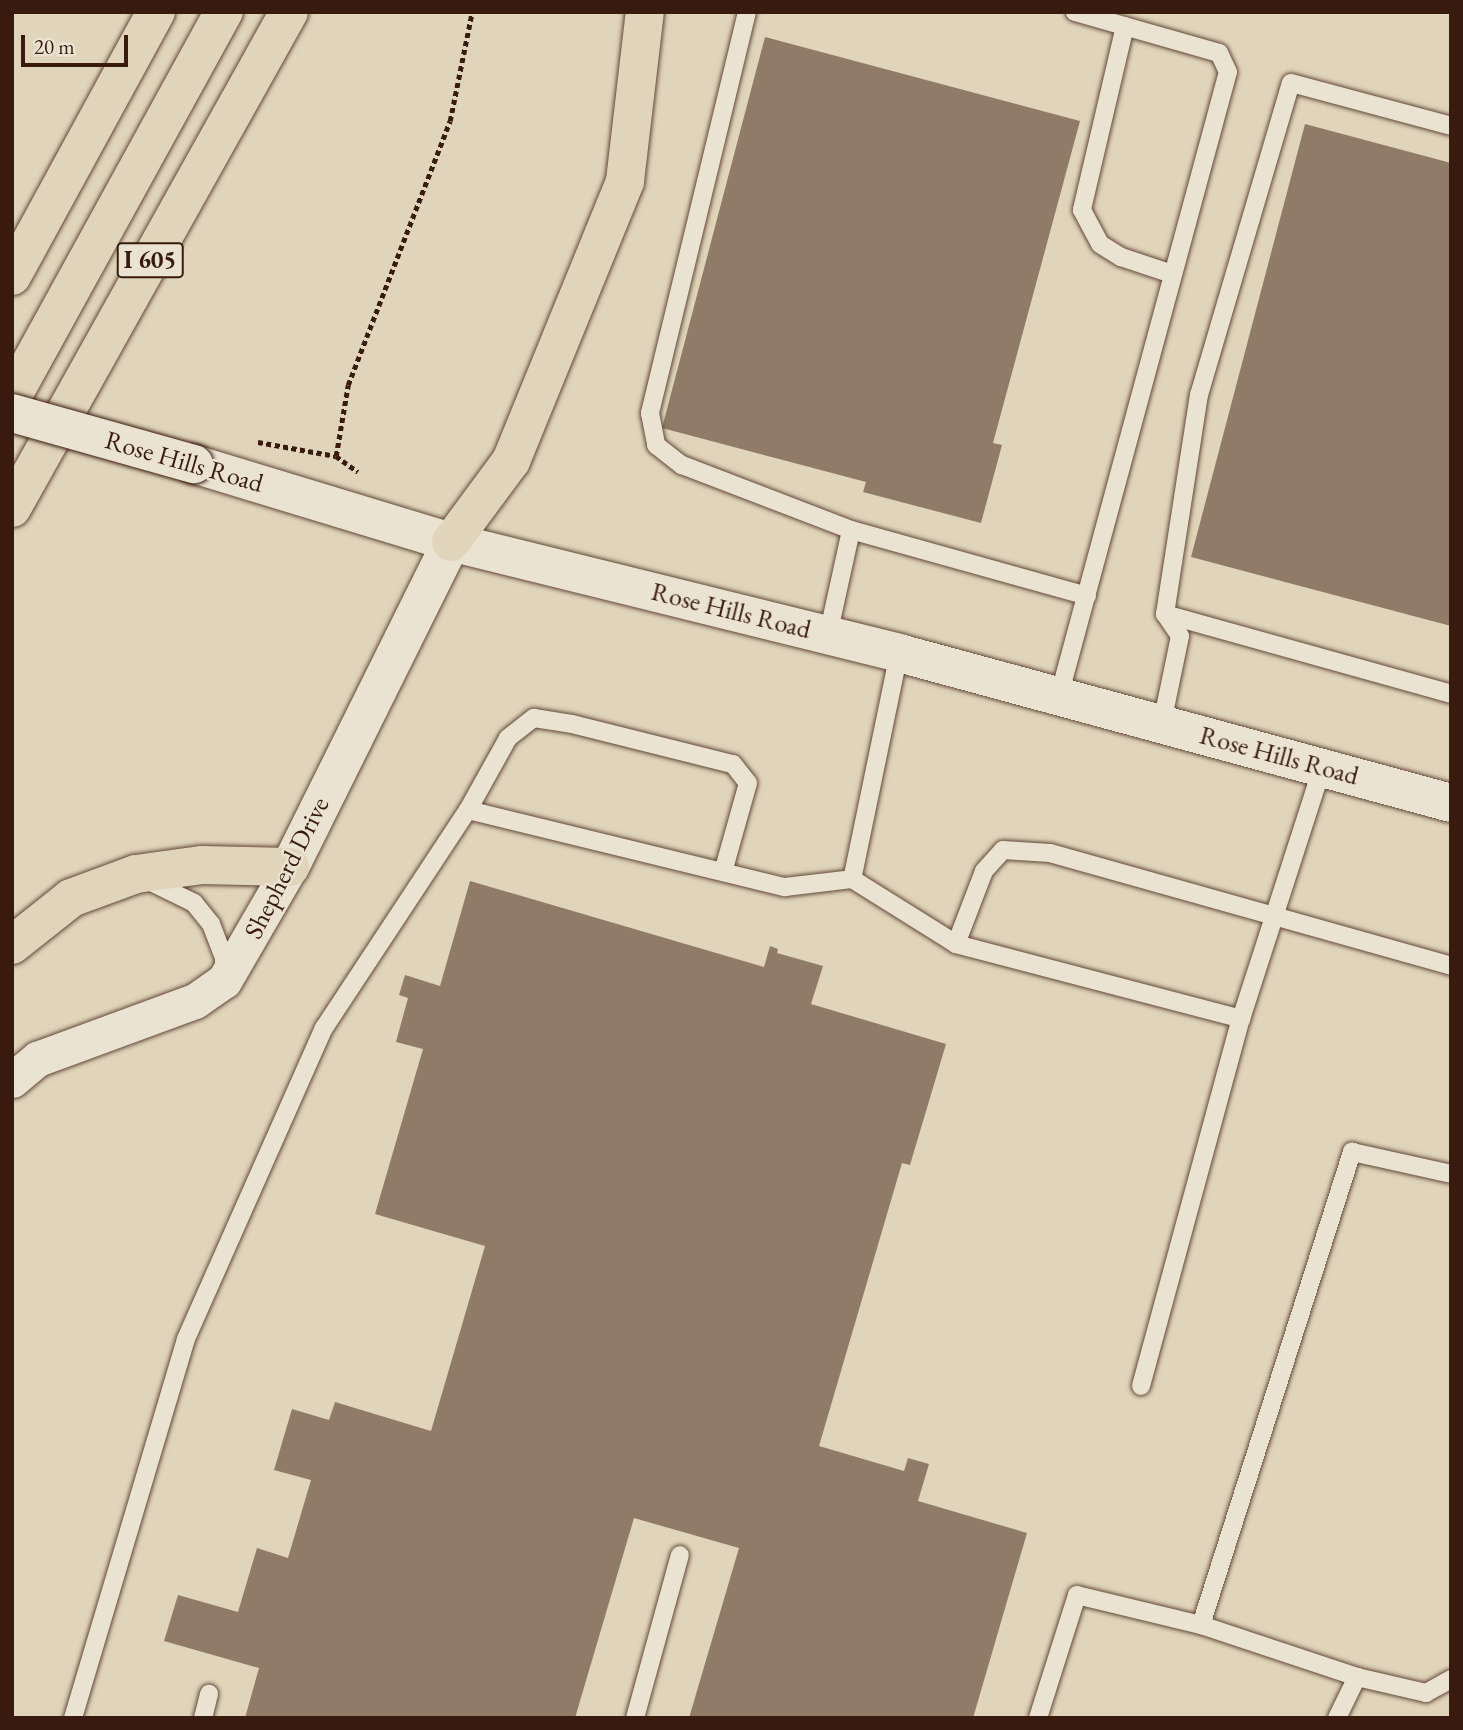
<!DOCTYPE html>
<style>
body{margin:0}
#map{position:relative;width:1463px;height:1730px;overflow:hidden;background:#e0d4ba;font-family:"EB Garamond",serif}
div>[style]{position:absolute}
.building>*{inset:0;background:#8f7b67}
.path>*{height:4.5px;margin-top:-2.25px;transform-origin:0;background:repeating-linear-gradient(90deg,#381a0e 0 5px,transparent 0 8.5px)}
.roads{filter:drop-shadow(0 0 2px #624839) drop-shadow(0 0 2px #624839)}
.service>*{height:18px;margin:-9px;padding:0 9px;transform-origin:9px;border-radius:9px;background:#ebe3d2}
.minor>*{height:35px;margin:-17.5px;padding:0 17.5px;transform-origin:17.5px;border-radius:17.5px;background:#ebe3d2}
.secondary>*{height:38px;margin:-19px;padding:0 19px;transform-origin:19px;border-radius:19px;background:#ebe3d2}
.motorway>*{height:38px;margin:-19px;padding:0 19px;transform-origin:19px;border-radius:19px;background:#e0d4ba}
.bridges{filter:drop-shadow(0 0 2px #381a0e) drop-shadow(0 0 2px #381a0e)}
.secondary-bridge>*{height:38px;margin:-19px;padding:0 19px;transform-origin:19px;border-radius:19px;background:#ebe3d2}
span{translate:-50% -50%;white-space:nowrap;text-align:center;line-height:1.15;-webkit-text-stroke:5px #ebe3d2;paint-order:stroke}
.shield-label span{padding:2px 5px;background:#ebe3d2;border:2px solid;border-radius:5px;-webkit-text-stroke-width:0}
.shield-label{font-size:24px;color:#381a0e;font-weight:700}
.street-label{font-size:26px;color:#381a0e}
.frame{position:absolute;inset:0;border:14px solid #381a0e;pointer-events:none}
.scale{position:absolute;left:21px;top:35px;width:107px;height:32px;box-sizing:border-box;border:4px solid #381a0e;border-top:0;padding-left:9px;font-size:21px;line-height:24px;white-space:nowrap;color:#381a0e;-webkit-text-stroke:5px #ebe3d2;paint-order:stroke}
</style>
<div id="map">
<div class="building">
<div style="clip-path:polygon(765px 37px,1080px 121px,993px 443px,1002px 445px,981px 523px,863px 492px,866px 482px,662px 428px)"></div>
<div style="clip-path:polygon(1305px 124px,1451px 163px,1451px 626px,1191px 557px)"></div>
<div style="clip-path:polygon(470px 881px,764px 967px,770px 946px,778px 949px,777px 953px,823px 966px,811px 1004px,946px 1044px,910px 1165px,902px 1163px,819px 1446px,904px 1471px,908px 1458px,929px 1464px,918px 1501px,1027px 1533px,973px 1718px,689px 1718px,739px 1548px,634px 1518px,575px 1718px,245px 1718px,259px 1668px,164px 1641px,178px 1595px,238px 1612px,257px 1548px,288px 1558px,311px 1480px,274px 1470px,292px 1409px,329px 1420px,335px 1402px,431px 1431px,485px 1246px,375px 1214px,423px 1049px,396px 1042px,408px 998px,399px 995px,405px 975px,440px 986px)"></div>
</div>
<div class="path">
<div style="left:258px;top:442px;width:79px;rotate:10.2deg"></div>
<div style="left:336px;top:456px;width:72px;rotate:-80.4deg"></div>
<div style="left:348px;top:385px;width:283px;rotate:-68.9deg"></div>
<div style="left:450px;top:121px;width:111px;rotate:-78.6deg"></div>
<div style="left:336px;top:456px;width:27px;rotate:36deg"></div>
</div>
<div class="roads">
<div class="service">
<div style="left:747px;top:12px;width:413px;rotate:103.6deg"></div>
<div style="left:650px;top:413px;width:33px;rotate:79deg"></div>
<div style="left:656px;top:445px;width:33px;rotate:38deg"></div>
<div style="left:682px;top:465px;width:181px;rotate:21deg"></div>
<div style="left:851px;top:530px;width:245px;rotate:15.6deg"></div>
<div style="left:1125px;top:26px;width:189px;rotate:103.2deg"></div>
<div style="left:1082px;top:210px;width:38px;rotate:62deg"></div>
<div style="left:1100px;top:244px;width:25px;rotate:32deg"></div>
<div style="left:1121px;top:257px;width:54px;rotate:18.4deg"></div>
<div style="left:1165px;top:614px;width:297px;rotate:15.6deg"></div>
<div style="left:828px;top:635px;width:107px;rotate:-77.6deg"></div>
<div style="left:899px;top:653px;width:231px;rotate:101.7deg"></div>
<div style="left:852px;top:879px;width:123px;rotate:32deg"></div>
<div style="left:956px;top:944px;width:295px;rotate:14.7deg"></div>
<div style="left:1059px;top:696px;width:646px;rotate:-74.85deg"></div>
<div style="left:1228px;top:72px;width:21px;rotate:-115deg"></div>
<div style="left:1219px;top:53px;width:150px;rotate:-164.1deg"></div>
<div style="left:1162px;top:723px;width:89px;rotate:-78.3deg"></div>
<div style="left:1180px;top:636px;width:27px;rotate:-124deg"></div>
<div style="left:1165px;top:614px;width:222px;rotate:-81.2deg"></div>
<div style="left:1199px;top:395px;width:325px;rotate:-73.6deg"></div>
<div style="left:1291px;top:83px;width:166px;rotate:15deg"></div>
<div style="left:468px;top:810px;width:82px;rotate:-60.9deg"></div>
<div style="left:508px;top:738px;width:33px;rotate:-38deg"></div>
<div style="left:534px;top:718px;width:38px;rotate:9deg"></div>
<div style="left:572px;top:724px;width:166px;rotate:14deg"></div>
<div style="left:733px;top:764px;width:24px;rotate:52deg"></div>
<div style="left:748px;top:783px;width:92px;rotate:105.7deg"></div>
<div style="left:145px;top:879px;width:55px;rotate:26.1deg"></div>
<div style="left:194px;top:903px;width:27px;rotate:51deg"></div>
<div style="left:211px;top:924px;width:36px;rotate:69deg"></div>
<div style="left:224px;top:958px;width:15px;rotate:90deg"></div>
<div style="left:956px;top:944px;width:78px;rotate:-69deg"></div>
<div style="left:984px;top:871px;width:28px;rotate:-48deg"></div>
<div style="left:1003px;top:850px;width:47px;rotate:3.7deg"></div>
<div style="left:1050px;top:853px;width:417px;rotate:15.7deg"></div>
<div style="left:1141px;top:1386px;width:380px;rotate:-74.8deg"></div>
<div style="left:1241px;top:1019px;width:264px;rotate:-72.1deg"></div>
<div style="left:1201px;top:1625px;width:164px;rotate:18.4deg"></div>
<div style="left:73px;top:1718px;width:395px;rotate:-73.4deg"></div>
<div style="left:186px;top:1339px;width:340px;rotate:-66.1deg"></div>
<div style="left:324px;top:1028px;width:261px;rotate:-56.6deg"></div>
<div style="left:468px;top:810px;width:326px;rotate:13.7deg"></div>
<div style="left:785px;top:887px;width:67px;rotate:-6.8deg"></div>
<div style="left:203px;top:1718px;width:25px;rotate:-76deg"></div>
<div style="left:635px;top:1718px;width:169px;rotate:-74.6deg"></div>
<div style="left:1038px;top:1718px;width:129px;rotate:-72.4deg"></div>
<div style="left:1077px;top:1595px;width:128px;rotate:13.6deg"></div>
<div style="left:1201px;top:1625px;width:497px;rotate:-72.3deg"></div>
<div style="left:1352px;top:1152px;width:101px;rotate:12.5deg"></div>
<div style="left:1337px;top:1718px;width:46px;rotate:-64deg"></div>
<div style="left:1357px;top:1677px;width:71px;rotate:13.1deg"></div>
<div style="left:1426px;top:1693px;width:29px;rotate:-29deg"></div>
</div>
<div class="minor">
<div style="left:12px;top:1080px;width:33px;rotate:-40deg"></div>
<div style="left:37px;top:1059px;width:168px;rotate:-20.2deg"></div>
<div style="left:195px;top:1001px;width:35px;rotate:-35deg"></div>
<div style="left:224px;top:981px;width:132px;rotate:-59.9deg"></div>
</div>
<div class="secondary">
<div style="left:194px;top:464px;width:269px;rotate:16.9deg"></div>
<div style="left:451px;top:542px;width:462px;rotate:13.9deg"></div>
<div style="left:899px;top:653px;width:572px;rotate:15.2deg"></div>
<div style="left:290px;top:867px;width:363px;rotate:-63.6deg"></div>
</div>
<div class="motorway">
<div style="left:12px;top:276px;width:301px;rotate:-61.4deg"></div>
<div style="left:12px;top:397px;width:440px;rotate:-61.2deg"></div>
<div style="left:12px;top:508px;width:568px;rotate:-60.82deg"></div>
<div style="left:451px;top:542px;width:101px;rotate:-53.5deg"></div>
<div style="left:511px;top:461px;width:302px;rotate:-67.8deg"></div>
<div style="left:625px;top:181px;width:170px;rotate:-83.3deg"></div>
<div style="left:12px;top:945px;width:75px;rotate:-38.5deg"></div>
<div style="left:71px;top:898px;width:69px;rotate:-20.3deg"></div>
<div style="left:136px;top:874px;width:67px;rotate:-7.8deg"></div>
<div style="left:202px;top:865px;width:88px;rotate:1.3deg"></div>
</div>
</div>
<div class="bridges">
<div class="secondary-bridge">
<div style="left:12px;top:413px;width:189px;rotate:15.7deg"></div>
</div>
</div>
<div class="shield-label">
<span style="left:150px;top:260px">I 605</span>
</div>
<div class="street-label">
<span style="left:184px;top:462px;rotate:16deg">Rose Hills Road</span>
<span style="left:731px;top:611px;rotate:14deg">Rose Hills Road</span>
<span style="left:1279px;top:756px;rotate:15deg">Rose Hills Road</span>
<span style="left:287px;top:868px;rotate:-63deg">Shepherd Drive</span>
</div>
<div class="frame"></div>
<div class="scale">20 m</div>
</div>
